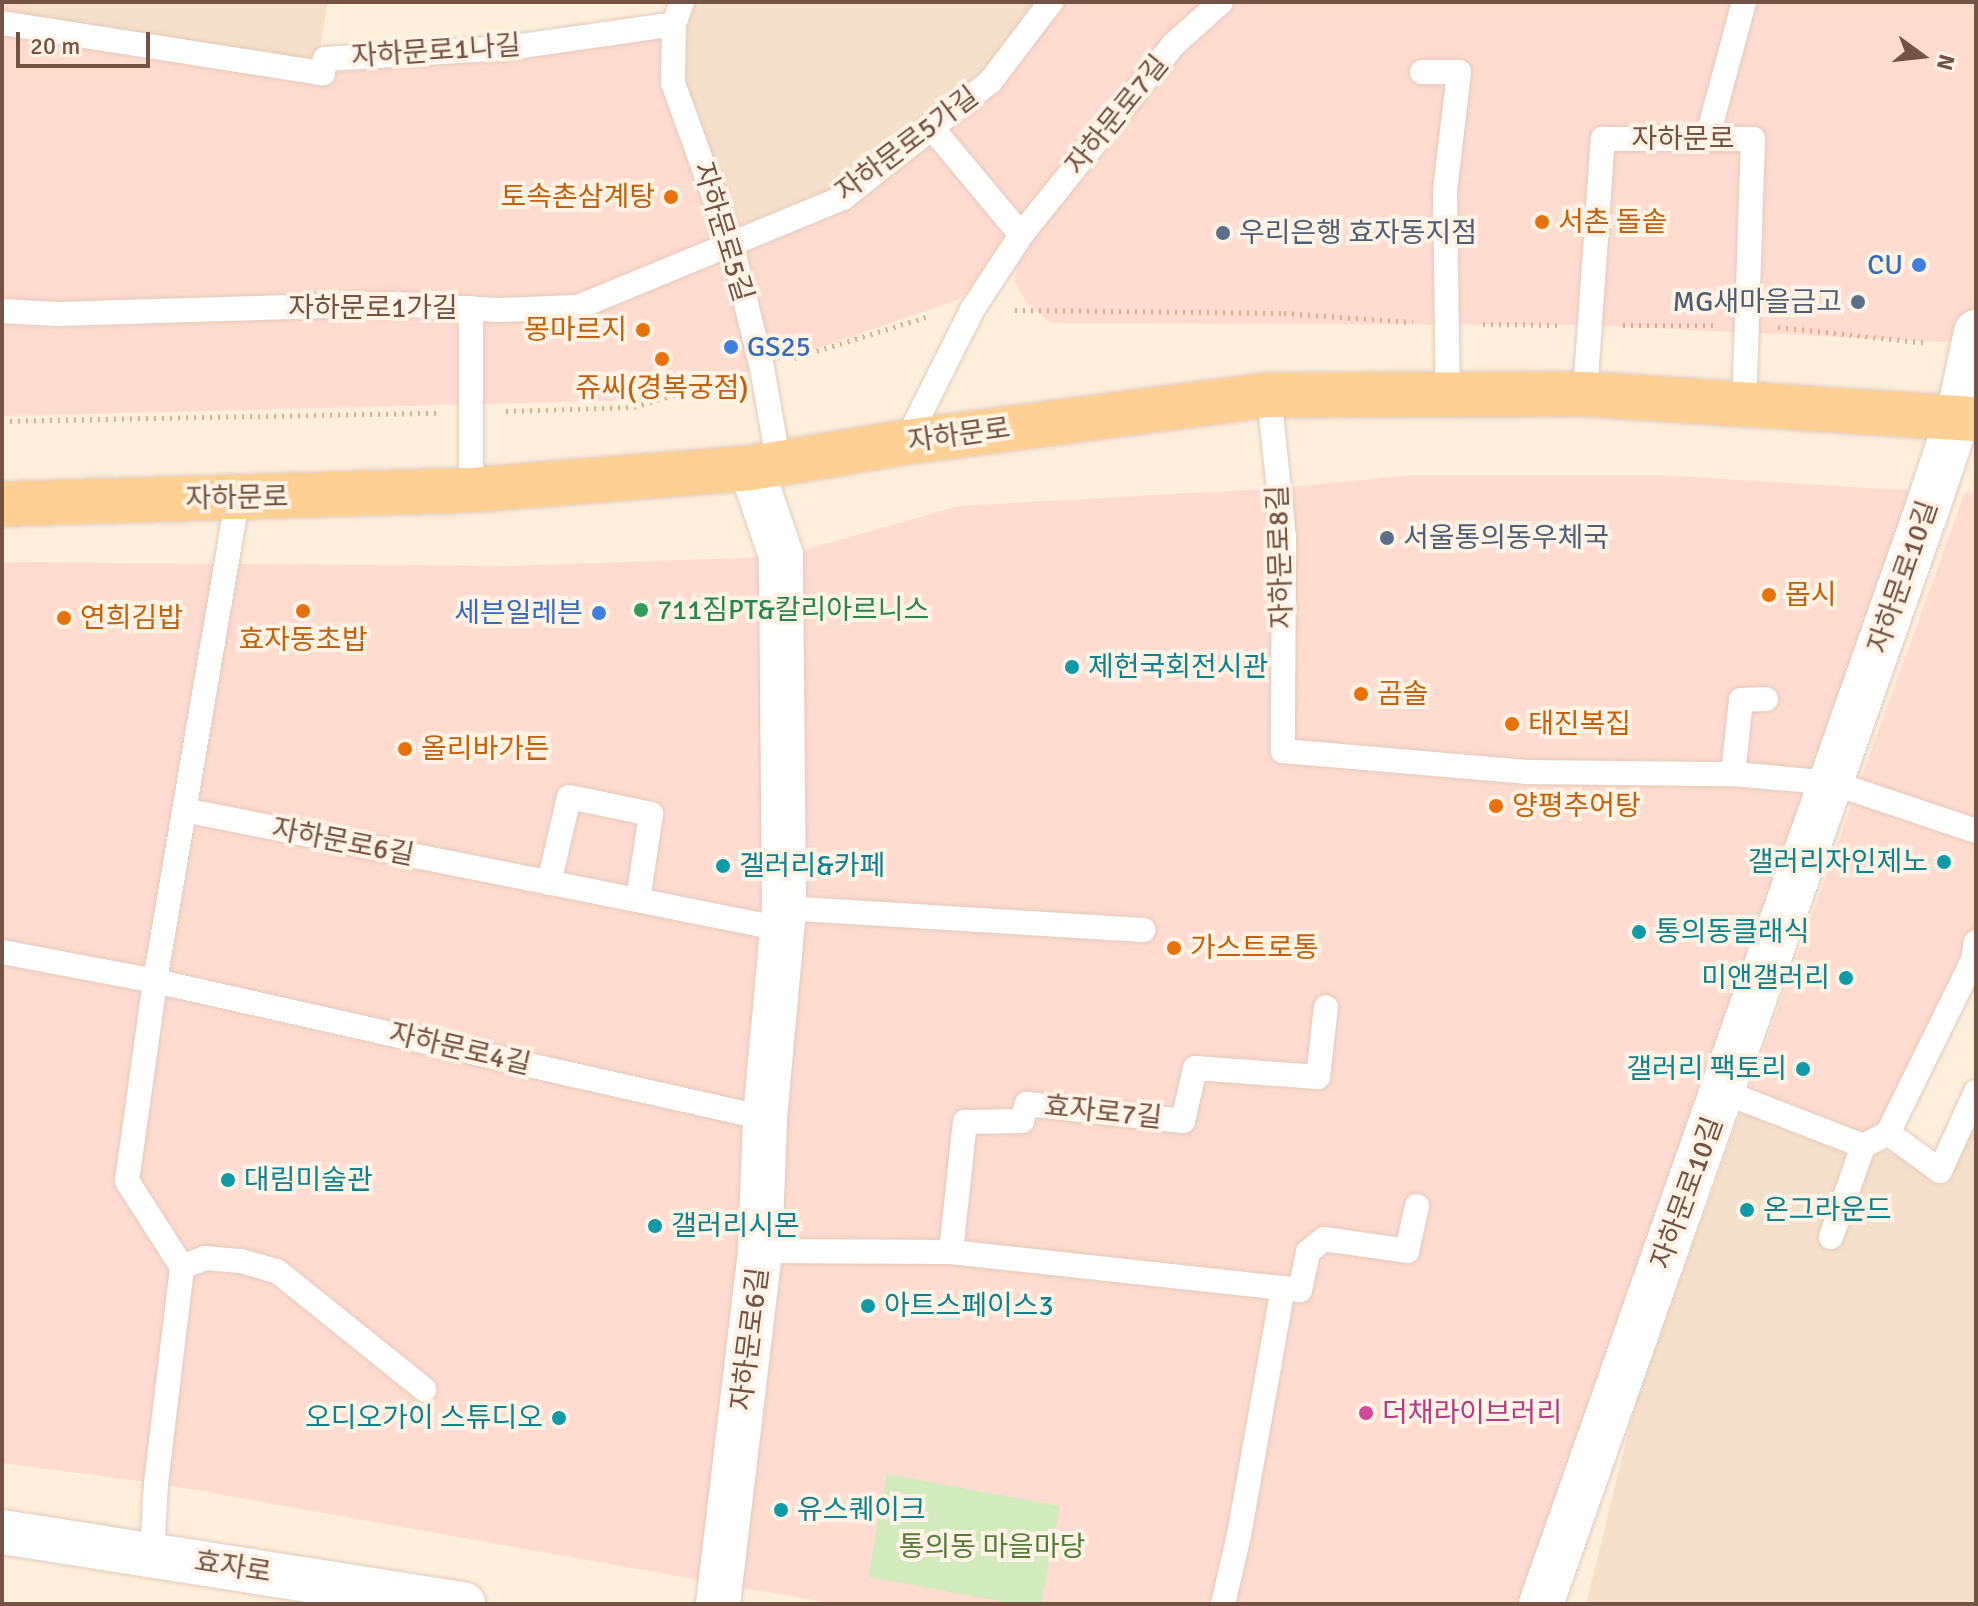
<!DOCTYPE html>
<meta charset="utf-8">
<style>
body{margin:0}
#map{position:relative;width:1978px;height:1606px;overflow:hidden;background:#feefdd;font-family:Signika,"Noto Sans KR",sans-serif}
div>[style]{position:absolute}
.residential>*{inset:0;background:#f5e0cb}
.commercial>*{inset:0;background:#ffdbd0}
.green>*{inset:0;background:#d2ebbc}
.path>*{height:5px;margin-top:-2.5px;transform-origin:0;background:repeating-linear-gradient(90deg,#d9ad97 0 2px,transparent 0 8px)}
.roads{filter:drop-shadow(0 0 2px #e3ccbc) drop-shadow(0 0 2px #e3ccbc)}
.service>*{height:24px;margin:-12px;padding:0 12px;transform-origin:12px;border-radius:12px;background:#fff}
.minor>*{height:44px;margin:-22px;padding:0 22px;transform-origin:22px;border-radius:22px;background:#fff}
.tertiary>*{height:44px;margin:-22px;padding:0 22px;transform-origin:22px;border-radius:22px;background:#fff}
.primary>*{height:44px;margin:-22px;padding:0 22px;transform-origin:22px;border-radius:22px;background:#ffd093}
.dots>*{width:22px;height:22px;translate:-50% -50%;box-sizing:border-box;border:4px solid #fff3e5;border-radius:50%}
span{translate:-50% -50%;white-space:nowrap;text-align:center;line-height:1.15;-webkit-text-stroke:8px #fff3e5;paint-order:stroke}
.street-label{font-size:28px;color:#745345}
.food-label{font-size:28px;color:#c56008}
.right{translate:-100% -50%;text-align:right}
.left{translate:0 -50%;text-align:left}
.service-label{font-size:28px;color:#4e5e75}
.shop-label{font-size:28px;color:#366cbe}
.leisure-label{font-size:28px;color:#27864d}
.culture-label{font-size:28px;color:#0d838f}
.hotel-label{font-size:28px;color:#b23c85}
.park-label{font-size:28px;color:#537b3c}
.frame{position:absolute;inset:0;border:4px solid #745345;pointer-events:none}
.north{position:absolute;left:1882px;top:16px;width:80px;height:80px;-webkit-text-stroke:6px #fff3e5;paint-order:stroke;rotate:105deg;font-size:22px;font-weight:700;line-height:32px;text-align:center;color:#745345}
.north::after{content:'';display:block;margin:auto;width:28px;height:36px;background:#745345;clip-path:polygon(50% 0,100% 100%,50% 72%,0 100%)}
.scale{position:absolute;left:16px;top:32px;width:134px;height:36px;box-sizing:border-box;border:4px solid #745345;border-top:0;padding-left:10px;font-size:24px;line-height:28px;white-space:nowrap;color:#745345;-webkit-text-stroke:6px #fff3e5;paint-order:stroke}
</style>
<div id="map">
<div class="residential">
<div style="clip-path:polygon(23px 2px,328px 2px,315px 75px,21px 25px)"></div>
<div style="clip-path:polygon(686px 2px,1051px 2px,990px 82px,843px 198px,733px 244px,674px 84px)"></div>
<div style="clip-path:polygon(1976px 1092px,1976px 1604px,1586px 1604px,1636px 1401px,1745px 1100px,1939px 1171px)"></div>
</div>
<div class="commercial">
<div style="clip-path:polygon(2px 2px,23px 2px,21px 24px,315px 75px,674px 37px,674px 84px,733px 244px,843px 198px,990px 82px,1051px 2px,1976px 2px,1976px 298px,1965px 343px,1589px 325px,1051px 323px,1027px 303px,1015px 282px,1021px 238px,1000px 268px,957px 300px,762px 367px,644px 400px,2px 416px)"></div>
<div style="clip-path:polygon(1414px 475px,1661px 475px,1919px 491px,1529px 1604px,837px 1604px,727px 1585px,763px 1249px,787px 555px,959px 506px,1279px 488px)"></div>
<div style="clip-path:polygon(1965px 492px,1976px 493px,1976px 942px,1888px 1133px,1863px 1146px,1745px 1100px)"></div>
<div style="clip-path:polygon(775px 557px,779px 928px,716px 1583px,156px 1483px,2px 1463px,2px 562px,509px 566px)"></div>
</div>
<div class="green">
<div style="clip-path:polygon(887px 1474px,1060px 1506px,1041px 1604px,1015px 1604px,868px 1577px)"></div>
</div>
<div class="path">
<div style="left:1015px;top:310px;width:269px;rotate:0.6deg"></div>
<div style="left:1284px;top:313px;width:129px;rotate:4deg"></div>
<div style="left:1483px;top:324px;width:74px;rotate:0.8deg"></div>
<div style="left:1623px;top:325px;width:90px"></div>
<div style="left:1778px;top:327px;width:151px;rotate:6.1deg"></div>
<div style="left:794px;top:358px;width:142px;rotate:-17.2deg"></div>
<div style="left:506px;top:411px;width:128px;rotate:-1.8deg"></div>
<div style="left:634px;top:407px;width:102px;rotate:-17.2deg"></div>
<div style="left:2px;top:421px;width:434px;rotate:-1.1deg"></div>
</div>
<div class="roads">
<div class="service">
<div style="left:682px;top:2px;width:23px;rotate:110deg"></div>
<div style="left:674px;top:24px;width:59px;rotate:91deg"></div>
<div style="left:673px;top:83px;width:170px;rotate:70.1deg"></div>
<div style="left:731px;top:243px;width:129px;rotate:76.1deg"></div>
<div style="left:762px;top:368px;width:97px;rotate:80deg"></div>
<div style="left:2px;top:23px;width:325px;rotate:8.9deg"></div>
<div style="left:323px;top:73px;width:14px;rotate:-82deg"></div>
<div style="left:325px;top:59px;width:183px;rotate:-3.4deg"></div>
<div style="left:508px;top:48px;width:168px;rotate:-8.2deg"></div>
<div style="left:1422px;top:72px;width:37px"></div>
<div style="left:1459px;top:72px;width:121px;rotate:96.7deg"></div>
<div style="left:1445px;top:192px;width:203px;rotate:89.2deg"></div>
<div style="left:932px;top:128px;width:139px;rotate:50.2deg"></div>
<div style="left:1707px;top:139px;width:142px;rotate:-74.9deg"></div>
<div style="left:2px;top:311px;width:55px;rotate:3.1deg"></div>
<div style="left:57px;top:314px;width:335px;rotate:-1.7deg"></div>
<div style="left:392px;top:304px;width:105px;rotate:3.3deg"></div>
<div style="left:497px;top:310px;width:81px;rotate:-2.1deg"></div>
<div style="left:578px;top:307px;width:287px;rotate:-22.4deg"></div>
<div style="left:843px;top:198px;width:187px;rotate:-38.3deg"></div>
<div style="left:990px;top:82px;width:101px;rotate:-52.7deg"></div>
<div style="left:1585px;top:394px;width:256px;rotate:-86deg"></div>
<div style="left:1603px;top:139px;width:150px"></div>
<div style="left:1753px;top:139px;width:265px;rotate:91.9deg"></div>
<div style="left:1269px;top:395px;width:143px;rotate:84deg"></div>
<div style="left:1284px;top:537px;width:214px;rotate:90.3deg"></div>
<div style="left:1283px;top:751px;width:244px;rotate:4.9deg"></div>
<div style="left:1526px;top:772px;width:207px;rotate:0.6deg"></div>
<div style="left:1733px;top:774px;width:100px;rotate:5.1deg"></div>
<div style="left:1833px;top:783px;width:151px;rotate:18.6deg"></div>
<div style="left:906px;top:442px;width:148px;rotate:-63.4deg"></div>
<div style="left:972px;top:310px;width:90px;rotate:-56.8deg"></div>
<div style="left:1021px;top:235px;width:243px;rotate:-51.3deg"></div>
<div style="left:1173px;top:45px;width:64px;rotate:-41.9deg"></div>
<div style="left:471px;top:490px;width:182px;rotate:-90deg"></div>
<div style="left:1733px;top:774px;width:74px;rotate:-83.8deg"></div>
<div style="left:1741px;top:700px;width:25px;rotate:-2deg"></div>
<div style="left:184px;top:810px;width:610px;rotate:11.25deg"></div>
<div style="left:549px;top:883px;width:88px;rotate:-76.9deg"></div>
<div style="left:569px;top:797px;width:84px;rotate:11.7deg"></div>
<div style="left:651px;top:814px;width:87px;rotate:98.6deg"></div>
<div style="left:784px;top:908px;width:360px;rotate:3.5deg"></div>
<div style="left:2px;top:952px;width:156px;rotate:10.7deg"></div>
<div style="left:155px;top:981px;width:625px;rotate:12.66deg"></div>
<div style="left:1724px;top:1092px;width:149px;rotate:21.2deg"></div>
<div style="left:1888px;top:1133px;width:64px;rotate:36.2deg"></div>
<div style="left:1940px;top:1171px;width:87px;rotate:-65.5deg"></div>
<div style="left:1831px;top:1237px;width:96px;rotate:-70.6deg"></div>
<div style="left:1863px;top:1146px;width:28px;rotate:-27deg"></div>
<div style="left:1888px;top:1133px;width:193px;rotate:-63.8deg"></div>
<div style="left:1973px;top:960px;width:18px;rotate:-81deg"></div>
<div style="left:760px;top:1251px;width:191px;rotate:0.3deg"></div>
<div style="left:951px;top:1252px;width:351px;rotate:6.2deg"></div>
<div style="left:1300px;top:1290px;width:39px;rotate:-78deg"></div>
<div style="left:1308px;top:1252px;width:21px;rotate:-39deg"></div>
<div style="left:1324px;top:1239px;width:84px;rotate:8.2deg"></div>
<div style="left:1407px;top:1251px;width:46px;rotate:-77.5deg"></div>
<div style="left:951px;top:1252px;width:131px;rotate:-83.9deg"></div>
<div style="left:965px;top:1122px;width:57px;rotate:-1deg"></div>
<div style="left:1022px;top:1121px;width:18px;rotate:-74deg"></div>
<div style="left:1027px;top:1104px;width:157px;rotate:6.2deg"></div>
<div style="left:1183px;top:1121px;width:54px;rotate:-77.2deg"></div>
<div style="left:1195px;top:1068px;width:123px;rotate:4.2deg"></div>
<div style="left:1318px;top:1077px;width:70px;rotate:-83.5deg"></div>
<div style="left:182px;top:1267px;width:25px;rotate:-21deg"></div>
<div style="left:205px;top:1258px;width:36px;rotate:5deg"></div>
<div style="left:241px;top:1261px;width:37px;rotate:16deg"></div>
<div style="left:277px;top:1271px;width:189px;rotate:38.8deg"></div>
<div style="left:152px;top:1554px;width:71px;rotate:-86.8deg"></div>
<div style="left:156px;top:1483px;width:218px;rotate:-83.1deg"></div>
<div style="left:182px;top:1267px;width:102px;rotate:-122.6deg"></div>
<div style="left:127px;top:1181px;width:202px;rotate:-82deg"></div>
<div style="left:155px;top:981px;width:489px;rotate:-80.3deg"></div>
<div style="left:1223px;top:1604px;width:71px;rotate:-76.9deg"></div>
<div style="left:1239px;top:1535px;width:251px;rotate:-79.9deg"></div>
</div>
<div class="minor">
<div style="left:718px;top:1604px;width:355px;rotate:-83.2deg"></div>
<div style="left:760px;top:1251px;width:133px;rotate:-87.8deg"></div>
<div style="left:765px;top:1118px;width:211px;rotate:-84.8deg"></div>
<div style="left:784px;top:908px;width:353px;rotate:-90.5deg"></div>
<div style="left:781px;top:555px;width:92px;rotate:-109deg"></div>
<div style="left:1541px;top:1604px;width:1155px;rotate:-70.58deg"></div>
<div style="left:1925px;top:515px;width:103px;rotate:-71.4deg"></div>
<div style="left:1958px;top:417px;width:87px;rotate:-78deg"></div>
</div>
<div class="tertiary">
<div style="left:2px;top:1532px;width:467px;rotate:8.9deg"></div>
</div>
<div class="primary">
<div style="left:2px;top:504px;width:469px;rotate:-1.7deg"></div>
<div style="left:471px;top:490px;width:281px;rotate:-4.5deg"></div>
<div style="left:751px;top:468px;width:157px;rotate:-9.5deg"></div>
<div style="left:906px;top:442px;width:366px;rotate:-7.4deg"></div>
<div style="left:1269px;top:395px;width:316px;rotate:-0.2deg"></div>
<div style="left:1585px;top:394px;width:392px;rotate:3.7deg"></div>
</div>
</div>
<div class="dots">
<div style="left:671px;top:197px;background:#e8710a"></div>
<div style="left:1542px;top:222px;background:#e8710a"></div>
<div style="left:1223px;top:233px;background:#5c6f8a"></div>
<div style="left:1919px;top:265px;background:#3f7fe0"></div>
<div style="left:1858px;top:302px;background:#5c6f8a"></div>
<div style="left:643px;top:330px;background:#e8710a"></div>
<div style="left:731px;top:347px;background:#3f7fe0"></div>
<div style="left:662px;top:359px;background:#e8710a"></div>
<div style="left:1387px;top:538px;background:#5c6f8a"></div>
<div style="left:1769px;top:595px;background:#e8710a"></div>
<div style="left:641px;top:610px;background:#2e9e5b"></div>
<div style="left:303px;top:611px;background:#e8710a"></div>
<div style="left:599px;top:613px;background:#3f7fe0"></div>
<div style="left:64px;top:618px;background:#e8710a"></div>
<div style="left:1072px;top:667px;background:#0f9aa8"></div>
<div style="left:1361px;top:694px;background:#e8710a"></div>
<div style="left:1512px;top:724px;background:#e8710a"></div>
<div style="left:405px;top:749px;background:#e8710a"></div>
<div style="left:1496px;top:806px;background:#e8710a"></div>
<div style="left:1944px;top:862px;background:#0f9aa8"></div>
<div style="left:723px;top:866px;background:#0f9aa8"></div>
<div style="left:1639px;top:932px;background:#0f9aa8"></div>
<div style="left:1174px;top:948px;background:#e8710a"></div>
<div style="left:1846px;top:978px;background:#0f9aa8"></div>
<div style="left:1803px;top:1069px;background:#0f9aa8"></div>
<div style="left:228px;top:1180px;background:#0f9aa8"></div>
<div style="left:1747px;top:1210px;background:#0f9aa8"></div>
<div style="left:655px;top:1226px;background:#0f9aa8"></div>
<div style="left:868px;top:1306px;background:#0f9aa8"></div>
<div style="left:1366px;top:1413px;background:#d1479c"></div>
<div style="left:559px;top:1418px;background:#0f9aa8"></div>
<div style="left:781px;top:1510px;background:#0f9aa8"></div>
</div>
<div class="street-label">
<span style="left:436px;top:51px;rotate:-4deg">자하문로1나길</span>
<span style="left:1117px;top:115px;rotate:-51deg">자하문로7길</span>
<span style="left:1683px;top:139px">자하문로</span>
<span style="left:907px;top:144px;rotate:-37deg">자하문로5가길</span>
<span style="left:723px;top:232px;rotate:73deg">자하문로5길</span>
<span style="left:373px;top:308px">자하문로1가길</span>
<span style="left:959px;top:435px;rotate:-8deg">자하문로</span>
<span style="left:237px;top:498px;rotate:-1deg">자하문로</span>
<span style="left:1280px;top:557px;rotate:-92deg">자하문로8길</span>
<span style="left:1903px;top:577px;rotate:-71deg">자하문로10길</span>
<span style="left:343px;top:842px;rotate:11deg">자하문로6길</span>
<span style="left:460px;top:1049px;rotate:13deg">자하문로4길</span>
<span style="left:1103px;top:1112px;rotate:6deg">효자로7길</span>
<span style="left:1687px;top:1193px;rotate:-70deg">자하문로10길</span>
<span style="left:750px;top:1339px;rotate:-83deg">자하문로6길</span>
<span style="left:233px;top:1567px;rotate:9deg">효자로</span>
</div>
<div class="food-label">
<span class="right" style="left:655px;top:197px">토속촌삼계탕</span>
<span class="left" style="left:1558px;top:222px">서촌 돌솥</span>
<span class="right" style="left:627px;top:330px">몽마르지</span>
<span style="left:662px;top:388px">쥬씨(경복궁점)</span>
<span class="left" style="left:1785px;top:595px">몹시</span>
<span class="left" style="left:80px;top:618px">연희김밥</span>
<span style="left:303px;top:640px">효자동초밥</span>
<span class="left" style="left:1377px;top:694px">곰솔</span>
<span class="left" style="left:1528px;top:724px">태진복집</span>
<span class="left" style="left:421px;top:749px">올리바가든</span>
<span class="left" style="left:1512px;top:806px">양평추어탕</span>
<span class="left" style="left:1190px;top:948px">가스트로통</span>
</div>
<div class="service-label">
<span class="left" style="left:1239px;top:233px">우리은행 효자동지점</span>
<span class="right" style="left:1842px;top:302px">MG새마을금고</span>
<span class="left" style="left:1403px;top:538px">서울통의동우체국</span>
</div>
<div class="shop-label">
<span class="right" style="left:1903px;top:265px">CU</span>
<span class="left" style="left:747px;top:347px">GS25</span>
<span class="right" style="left:583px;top:613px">세븐일레븐</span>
</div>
<div class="leisure-label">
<span class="left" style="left:657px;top:610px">711짐PT&amp;칼리아르니스</span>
</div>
<div class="culture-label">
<span class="left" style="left:1088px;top:667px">제헌국회전시관</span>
<span class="right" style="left:1928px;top:862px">갤러리자인제노</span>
<span class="left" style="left:739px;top:866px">겔러리&amp;카페</span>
<span class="left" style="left:1655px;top:932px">통의동클래식</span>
<span class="right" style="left:1830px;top:978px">미앤갤러리</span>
<span class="right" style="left:1787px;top:1069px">갤러리 팩토리</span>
<span class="left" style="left:244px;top:1180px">대림미술관</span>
<span class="left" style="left:1763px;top:1210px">온그라운드</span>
<span class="left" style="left:671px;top:1226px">갤러리시몬</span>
<span class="left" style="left:884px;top:1306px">아트스페이스3</span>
<span class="right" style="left:543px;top:1418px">오디오가이 스튜디오</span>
<span class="left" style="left:797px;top:1510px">유스퀘이크</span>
</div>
<div class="hotel-label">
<span class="left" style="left:1382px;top:1413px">더채라이브러리</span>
</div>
<div class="park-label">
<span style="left:992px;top:1547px">통의동 마을마당</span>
</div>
<div class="frame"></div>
<div class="north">N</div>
<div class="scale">20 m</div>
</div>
